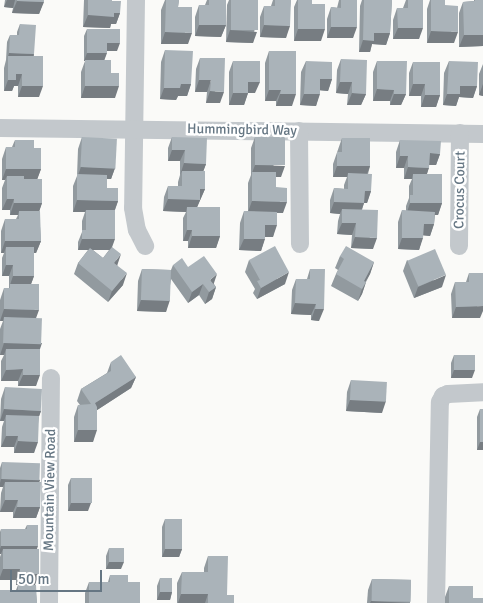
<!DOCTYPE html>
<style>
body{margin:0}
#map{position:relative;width:483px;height:603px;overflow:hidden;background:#fafaf8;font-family:Signika,sans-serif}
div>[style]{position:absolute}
.minor>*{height:18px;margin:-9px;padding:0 9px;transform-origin:9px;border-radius:9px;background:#c3c8cc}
.wall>*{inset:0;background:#929a9f}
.shaded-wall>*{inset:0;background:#777d82}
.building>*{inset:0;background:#aab3b9;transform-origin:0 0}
span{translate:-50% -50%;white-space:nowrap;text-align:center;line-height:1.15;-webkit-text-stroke:5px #fff;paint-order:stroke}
.street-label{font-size:14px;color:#657683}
.scale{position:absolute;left:10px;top:570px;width:92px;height:22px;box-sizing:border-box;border:2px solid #657683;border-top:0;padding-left:6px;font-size:15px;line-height:18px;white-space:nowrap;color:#657683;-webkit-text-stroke:4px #fff;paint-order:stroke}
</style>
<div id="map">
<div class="minor">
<div style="left:136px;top:0;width:208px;rotate:90.8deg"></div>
<div style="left:133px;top:208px;width:22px;rotate:80deg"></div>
<div style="left:137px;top:230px;width:18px;rotate:63deg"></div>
<div style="left:0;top:128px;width:483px;rotate:0.7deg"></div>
<div style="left:299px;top:131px;width:113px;rotate:89.5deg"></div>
<div style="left:459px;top:246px;width:113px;rotate:-89.5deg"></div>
<div style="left:49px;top:603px;width:225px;rotate:-89.5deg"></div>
<div style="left:436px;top:603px;width:201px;rotate:-88.9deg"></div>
<div style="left:440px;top:402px;width:7px;rotate:-63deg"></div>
<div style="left:443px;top:396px;width:5px;rotate:-22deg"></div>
<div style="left:448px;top:394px;width:35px;rotate:-3deg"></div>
</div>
<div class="wall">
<div style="clip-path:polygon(5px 0,44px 0,39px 14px,12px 13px,13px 8px,4px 7px)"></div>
<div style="clip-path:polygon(84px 0,112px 0,112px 1px,120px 13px,116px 24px,111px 24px,110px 28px,83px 27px)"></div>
<div style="clip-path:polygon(165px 0,179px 0,178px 7px,188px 44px,161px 44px,161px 10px)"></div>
<div style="clip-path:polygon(207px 0,226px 0,226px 25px,221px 37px,195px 36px,195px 17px,199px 5px,205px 5px)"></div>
<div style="clip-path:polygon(229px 0,258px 0,253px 43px,226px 42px,227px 5px)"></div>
<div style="clip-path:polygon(273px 0,291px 0,286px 38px,260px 37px,260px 17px,264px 6px,271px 6px)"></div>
<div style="clip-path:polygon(297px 0,312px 0,312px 4px,321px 41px,294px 41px,294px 7px)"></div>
<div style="clip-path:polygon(339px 0,357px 0,353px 38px,327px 38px,327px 19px,331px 7px,337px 8px)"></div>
<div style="clip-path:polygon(362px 0,392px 0,390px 33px,386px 45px,372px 44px,370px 52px,359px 52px,360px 6px)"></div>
<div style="clip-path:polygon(406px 0,423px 0,419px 39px,393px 39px,393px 20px,397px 8px,403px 8px)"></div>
<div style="clip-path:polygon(430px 0,445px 0,445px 5px,454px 43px,427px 43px,427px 9px)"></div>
<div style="clip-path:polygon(474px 0,483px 0,483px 46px,459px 47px,459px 13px,463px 2px,474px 1px)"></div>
<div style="clip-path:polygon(20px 24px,34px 56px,39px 97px,18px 97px,18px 86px,14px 86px,12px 91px,4px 91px,4px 68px,6px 60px,7px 42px,10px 35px,17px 35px,17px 32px)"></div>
<div style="clip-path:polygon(87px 29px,117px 51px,107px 51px,104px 60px,111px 73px,115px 98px,81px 98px,81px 72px,85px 61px,84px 61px,84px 36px)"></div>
<div style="clip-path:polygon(165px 50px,191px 84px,187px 96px,178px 96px,176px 100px,160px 99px,161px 62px)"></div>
<div style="clip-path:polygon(269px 51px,292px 106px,276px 106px,276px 101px,265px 101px,265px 63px)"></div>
<div style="clip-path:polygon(200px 58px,220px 103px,206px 103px,207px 92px,195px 92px,196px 69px)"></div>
<div style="clip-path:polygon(341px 59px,366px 94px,361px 105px,347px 105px,348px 94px,336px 93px,337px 70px)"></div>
<div style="clip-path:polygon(233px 61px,255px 93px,248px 93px,244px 105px,229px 105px,229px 72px)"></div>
<div style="clip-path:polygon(306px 61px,332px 79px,328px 91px,320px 90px,316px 106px,300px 105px,301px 72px)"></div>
<div style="clip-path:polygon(377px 61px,406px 94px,401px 105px,390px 105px,390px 101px,373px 101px,373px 72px)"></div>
<div style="clip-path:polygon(449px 61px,477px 86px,473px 98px,459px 97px,456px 106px,443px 105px,444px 73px)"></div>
<div style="clip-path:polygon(413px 62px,440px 95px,436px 107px,421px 107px,421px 96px,409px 96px,409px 73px)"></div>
<div style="clip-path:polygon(483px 64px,483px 96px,479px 95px,479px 74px)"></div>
<div style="clip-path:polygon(evenodd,82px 137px,115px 168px,111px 179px,107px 179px,107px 188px,118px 201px,115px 210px,112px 247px,123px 285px,108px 302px,74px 274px,78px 263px,88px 250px,78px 250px,78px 242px,82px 232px,82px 221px,85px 212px,73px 212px,73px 186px,77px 176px,78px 149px,82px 137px,93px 250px,109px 250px,103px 258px,93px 250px)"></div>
<div style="clip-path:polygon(172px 137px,206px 164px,203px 171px,205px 189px,197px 207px,220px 236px,216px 248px,188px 248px,188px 241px,183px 241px,183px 218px,186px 212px,163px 211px,164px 197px,168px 186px,178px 186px,178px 182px,180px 175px,180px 161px,168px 161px,168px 148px)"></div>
<div style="clip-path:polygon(255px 137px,281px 177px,276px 177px,276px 187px,283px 213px,277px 213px,273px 237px,265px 237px,261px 251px,239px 250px,240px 223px,244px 211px,248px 211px,248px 183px,251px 175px,251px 148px)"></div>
<div style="clip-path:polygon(342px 138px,370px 166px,368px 174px,371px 191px,367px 203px,364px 203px,362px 210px,373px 249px,351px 248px,352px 235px,337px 234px,338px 221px,340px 214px,330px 213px,330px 200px,334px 188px,344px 189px,344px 185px,347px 177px,333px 177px,333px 164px)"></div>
<div style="clip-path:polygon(15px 140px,34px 148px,41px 169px,37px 179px,42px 203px,39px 211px,41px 241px,36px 253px,34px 253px,34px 276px,31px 284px,40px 349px,36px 386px,18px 386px,18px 381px,1px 381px,1px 361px,4px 355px,0 355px,0 329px,3px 321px,0 321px,0 300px,4px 288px,9px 288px,9px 276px,2px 276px,2px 258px,4px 253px,1px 253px,1px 231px,5px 219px,16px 219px,18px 215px,10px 215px,10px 210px,2px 210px,2px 188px,5px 180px,2px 180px,2px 159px,6px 147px,12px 147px)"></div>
<div style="clip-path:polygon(400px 140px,440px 154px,436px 165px,429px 165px,427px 174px,442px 203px,438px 215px,435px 215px,434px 224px,430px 236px,423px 235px,419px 250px,398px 249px,398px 222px,402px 210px,406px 211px,406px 206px,409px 198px,409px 186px,412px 179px,404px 179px,404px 168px,396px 168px,396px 152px)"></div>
<div style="clip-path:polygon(340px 256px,374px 262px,370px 274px,366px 282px,362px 294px,358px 301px,331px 286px,336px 274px,338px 270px,335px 268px)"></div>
<div style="clip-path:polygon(249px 260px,285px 284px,257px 299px,253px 293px,255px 289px,245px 272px)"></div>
<div style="clip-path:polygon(407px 260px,442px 287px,414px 298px,403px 271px)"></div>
<div style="clip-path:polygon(173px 265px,188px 267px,214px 284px,216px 287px,212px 299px,205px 304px,199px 295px,188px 303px,171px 279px,166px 312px,137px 311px,138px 281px,142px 269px,171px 270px)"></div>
<div style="clip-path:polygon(310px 269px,319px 321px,311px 320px,311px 315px,291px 314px,292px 290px,296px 279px,307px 279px)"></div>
<div style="clip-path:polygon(469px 273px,480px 318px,452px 318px,451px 294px,455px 282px,466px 282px)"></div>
<div style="clip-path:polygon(454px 355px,472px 378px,451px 378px,451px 363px)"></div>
<div style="clip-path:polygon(111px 362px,136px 377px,131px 388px,97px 410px,93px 442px,74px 442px,74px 417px,78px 405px,80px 405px,77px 401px,81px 389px,107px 373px)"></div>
<div style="clip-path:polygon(351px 380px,382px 413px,346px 411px,347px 392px)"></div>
<div style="clip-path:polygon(5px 387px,41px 411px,39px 416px,34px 453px,14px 453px,14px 447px,1px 447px,2px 427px,4px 421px,0 421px,1px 399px)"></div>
<div style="clip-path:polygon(480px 409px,483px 409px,483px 450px,477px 450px,477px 417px)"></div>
<div style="clip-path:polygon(2px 462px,40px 480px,39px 482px,40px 507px,36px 518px,13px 518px,13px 512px,0 512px,1px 493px,3px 487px,0 487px,0 468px)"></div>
<div style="clip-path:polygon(71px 478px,88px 511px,68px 511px,68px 485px)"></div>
<div style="clip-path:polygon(165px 519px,182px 549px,179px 557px,162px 557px,162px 527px)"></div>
<div style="clip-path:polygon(27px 525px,37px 549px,35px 585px,37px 603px,16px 590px,18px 585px,16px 585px,16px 580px,0 580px,0 557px,1px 554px,0 554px,0 532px,1px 529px,25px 529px)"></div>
<div style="clip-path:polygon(109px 548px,121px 569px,106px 569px,106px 556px)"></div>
<div style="clip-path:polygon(208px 556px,227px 595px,234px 603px,177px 603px,177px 583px,182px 572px,204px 572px,204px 568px)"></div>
<div style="clip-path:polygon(110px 575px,128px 582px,140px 603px,85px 603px,85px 593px,89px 582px,108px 582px)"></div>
<div style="clip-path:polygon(160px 578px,172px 592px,170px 600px,157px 600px,157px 586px)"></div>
<div style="clip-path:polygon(372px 579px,411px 580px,410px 603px,367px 603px,368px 590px)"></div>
<div style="clip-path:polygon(449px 586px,483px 603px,445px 603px,445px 597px)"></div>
</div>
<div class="shaded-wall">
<div style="clip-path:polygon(7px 0,15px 0,13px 8px,4px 7px)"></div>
<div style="clip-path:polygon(17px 1px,44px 2px,39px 14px,12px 13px)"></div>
<div style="clip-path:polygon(114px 13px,120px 13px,116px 24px,111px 24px,110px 28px,83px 27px,88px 15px)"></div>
<div style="clip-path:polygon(199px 25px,226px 25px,221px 37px,195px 36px)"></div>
<div style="clip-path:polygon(264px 25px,290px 26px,286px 38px,260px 37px)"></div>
<div style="clip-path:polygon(331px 27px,357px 27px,353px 38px,327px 38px)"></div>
<div style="clip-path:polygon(398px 28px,423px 28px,419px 39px,393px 39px)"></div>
<div style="clip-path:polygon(298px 29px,325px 29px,321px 41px,294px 41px)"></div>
<div style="clip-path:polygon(230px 30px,257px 32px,253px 43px,226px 42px)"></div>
<div style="clip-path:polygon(431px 31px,458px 32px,454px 43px,427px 43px)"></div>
<div style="clip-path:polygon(165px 32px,192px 33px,188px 44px,161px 44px)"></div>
<div style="clip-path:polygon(374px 33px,390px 33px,386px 45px,372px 44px,370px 52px,359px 52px,363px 40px)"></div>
<div style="clip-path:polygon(464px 35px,483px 35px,483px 46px,459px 47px)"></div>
<div style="clip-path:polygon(107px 43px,120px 43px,117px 51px,104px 51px)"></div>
<div style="clip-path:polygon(9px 53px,34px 54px,32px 62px,8px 57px)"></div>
<div style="clip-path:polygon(87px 53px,107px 53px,104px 61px,84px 61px)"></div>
<div style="clip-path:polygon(16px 74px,22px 74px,18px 86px,14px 86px,12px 91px,4px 91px,8px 80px)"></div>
<div style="clip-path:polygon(320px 79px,332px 79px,328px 91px,316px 90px)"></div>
<div style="clip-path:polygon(199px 80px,211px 80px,207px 92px,195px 92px)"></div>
<div style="clip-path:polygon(248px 82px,260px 82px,255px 93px,244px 93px)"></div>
<div style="clip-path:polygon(340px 82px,352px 82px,348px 94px,336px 93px)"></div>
<div style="clip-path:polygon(181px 84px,191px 84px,187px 96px,178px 96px,176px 100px,160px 99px,164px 88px)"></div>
<div style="clip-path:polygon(413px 84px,425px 84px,421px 96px,409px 96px)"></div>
<div style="clip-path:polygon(483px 84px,483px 96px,479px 95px)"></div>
<div style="clip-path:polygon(22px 86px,43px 86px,39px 97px,18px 97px)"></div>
<div style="clip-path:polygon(85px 86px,119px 86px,115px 98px,81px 98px)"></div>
<div style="clip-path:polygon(460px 86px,477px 86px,473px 98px,459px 97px,456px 106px,443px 105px,447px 94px)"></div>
<div style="clip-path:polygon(377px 89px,394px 90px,390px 101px,373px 101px)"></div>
<div style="clip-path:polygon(269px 90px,281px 90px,276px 101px,265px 101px)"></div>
<div style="clip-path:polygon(210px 91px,224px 92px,220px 103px,206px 103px)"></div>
<div style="clip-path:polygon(233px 93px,248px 93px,244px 105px,229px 105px)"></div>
<div style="clip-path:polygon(352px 93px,366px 94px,361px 105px,347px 105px)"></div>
<div style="clip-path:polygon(280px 94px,296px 94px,292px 106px,276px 106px)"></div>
<div style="clip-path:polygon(304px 94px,320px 94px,316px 106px,300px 105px)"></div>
<div style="clip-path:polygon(394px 94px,406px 94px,401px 105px,390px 105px)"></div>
<div style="clip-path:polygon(425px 95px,440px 95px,436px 107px,421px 107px)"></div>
<div style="clip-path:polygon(172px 150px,185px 150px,180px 161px,168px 161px)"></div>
<div style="clip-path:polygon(430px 153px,440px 154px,436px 165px,425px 165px)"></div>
<div style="clip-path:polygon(400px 156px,408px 156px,404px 168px,396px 168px)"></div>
<div style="clip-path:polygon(184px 163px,206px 164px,202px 175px,182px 171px,180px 175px)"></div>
<div style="clip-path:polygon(255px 165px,285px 166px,281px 177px,252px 177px,252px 173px)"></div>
<div style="clip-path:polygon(337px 166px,370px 166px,366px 177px,348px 173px,347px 177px,333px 177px)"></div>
<div style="clip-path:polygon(81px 167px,115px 168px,111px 179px,77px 178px)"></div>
<div style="clip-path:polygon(408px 167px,429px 168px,425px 179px,413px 174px,412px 179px,404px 179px)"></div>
<div style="clip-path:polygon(6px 169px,41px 169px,37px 180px,7px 180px,7px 176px,5px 180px,2px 180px)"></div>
<div style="clip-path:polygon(200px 189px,205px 189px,195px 212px,187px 207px,186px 212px,163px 211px,168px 199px)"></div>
<div style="clip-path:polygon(365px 191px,371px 191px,367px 203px,364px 203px,360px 214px,342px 209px,340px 214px,330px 213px,334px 202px)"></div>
<div style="clip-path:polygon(7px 199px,14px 199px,10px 210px,2px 210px)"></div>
<div style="clip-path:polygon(77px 200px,118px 201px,114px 212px,86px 210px,85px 212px,73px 212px)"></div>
<div style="clip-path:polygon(252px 201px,287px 202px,283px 213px,248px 212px)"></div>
<div style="clip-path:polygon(14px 203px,42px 203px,38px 215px,19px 211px,18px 215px,10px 215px)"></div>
<div style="clip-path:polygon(410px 203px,442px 203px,438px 215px,406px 215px)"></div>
<div style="clip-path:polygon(342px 223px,356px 223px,352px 235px,337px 234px)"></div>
<div style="clip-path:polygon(424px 224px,434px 224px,430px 236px,419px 235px)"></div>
<div style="clip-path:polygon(265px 225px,277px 225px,273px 237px,261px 237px)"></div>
<div style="clip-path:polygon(187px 230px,192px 230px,188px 241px,183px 241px)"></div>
<div style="clip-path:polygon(192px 236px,220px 236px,216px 248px,188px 248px)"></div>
<div style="clip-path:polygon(355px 237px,377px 238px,373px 249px,351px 248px)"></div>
<div style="clip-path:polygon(402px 238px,423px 238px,419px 250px,398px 249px)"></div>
<div style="clip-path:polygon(82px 239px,115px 239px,111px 250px,78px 250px)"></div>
<div style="clip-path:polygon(244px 239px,265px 239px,261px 251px,239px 250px)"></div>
<div style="clip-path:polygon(5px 241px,41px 241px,36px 253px,6px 253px,6px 247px,4px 253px,1px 253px)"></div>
<div style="clip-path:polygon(121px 254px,117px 266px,114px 263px)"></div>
<div style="clip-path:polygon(374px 262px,370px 274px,361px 289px,364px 281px)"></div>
<div style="clip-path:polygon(6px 265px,13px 265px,9px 276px,2px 276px)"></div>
<div style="clip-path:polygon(289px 272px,285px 284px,257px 299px,261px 288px)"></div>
<div style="clip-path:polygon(127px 273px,123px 285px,108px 302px,112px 291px)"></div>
<div style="clip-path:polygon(217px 274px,213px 286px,210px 280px)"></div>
<div style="clip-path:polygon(446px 275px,442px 287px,414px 298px,418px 287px)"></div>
<div style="clip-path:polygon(13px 276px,34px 276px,30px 287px,10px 285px)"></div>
<div style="clip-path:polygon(366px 282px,362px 294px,358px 301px,362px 289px)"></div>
<div style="clip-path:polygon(203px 284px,199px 295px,188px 303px,192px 292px)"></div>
<div style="clip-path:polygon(216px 287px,212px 299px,205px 304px,209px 292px)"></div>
<div style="clip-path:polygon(141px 300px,170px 300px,166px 312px,137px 311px)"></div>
<div style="clip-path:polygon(295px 303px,316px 304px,311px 315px,291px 314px)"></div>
<div style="clip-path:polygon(483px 306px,483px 311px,480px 318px,452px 318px,456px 307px)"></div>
<div style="clip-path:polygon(4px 309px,39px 310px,35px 321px,4px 317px,3px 321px,0 321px)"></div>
<div style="clip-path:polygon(315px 309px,324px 309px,319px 321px,311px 320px)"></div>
<div style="clip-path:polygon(4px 343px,42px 343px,38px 355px,6px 349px,4px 355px,0 355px)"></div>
<div style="clip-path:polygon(23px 369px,18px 381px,1px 381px,6px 370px)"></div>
<div style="clip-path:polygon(454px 370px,475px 370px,472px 378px,451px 378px)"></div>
<div style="clip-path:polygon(23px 375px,40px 375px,36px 386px,18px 386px)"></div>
<div style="clip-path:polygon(136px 377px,131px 388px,91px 414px,95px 403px)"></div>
<div style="clip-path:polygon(350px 400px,386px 401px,382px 413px,346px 411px)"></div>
<div style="clip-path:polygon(4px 409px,41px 411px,37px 422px,6px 415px,4px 421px,0 421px)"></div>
<div style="clip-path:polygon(78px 430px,97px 430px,93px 442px,74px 442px)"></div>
<div style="clip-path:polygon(6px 436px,18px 436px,14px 447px,1px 447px)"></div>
<div style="clip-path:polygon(18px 441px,38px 442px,34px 453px,14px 453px)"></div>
<div style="clip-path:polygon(480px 442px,483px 442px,483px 450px,477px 450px)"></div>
<div style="clip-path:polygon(1px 479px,40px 480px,37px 488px,5px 482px,3px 487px,0 487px,0 483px)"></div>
<div style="clip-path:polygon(5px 500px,18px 500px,13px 512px,0 512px)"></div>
<div style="clip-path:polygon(71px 503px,91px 503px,88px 511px,68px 511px)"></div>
<div style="clip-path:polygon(17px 507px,40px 507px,36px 518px,13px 518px)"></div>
<div style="clip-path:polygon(1px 546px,38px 546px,35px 554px,3px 549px,1px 554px,0 554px,0 549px)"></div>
<div style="clip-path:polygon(165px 549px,182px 549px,179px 557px,162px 557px)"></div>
<div style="clip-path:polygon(109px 562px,124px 562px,121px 569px,106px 569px)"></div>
<div style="clip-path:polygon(3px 569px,20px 569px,16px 580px,0 580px,0 577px)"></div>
<div style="clip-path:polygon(20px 574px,39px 574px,35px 585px,16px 585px)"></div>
<div style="clip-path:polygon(160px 592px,172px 592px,170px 600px,157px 600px)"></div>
<div style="clip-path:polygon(181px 594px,208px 594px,205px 603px,178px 603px)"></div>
<div style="clip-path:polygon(371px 601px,410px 603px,370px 603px)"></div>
</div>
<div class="building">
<div style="clip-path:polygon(17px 0,44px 0,44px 2px,17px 1px)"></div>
<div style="clip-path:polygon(88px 0,112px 0,112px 1px,121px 1px,120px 13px,114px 13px,114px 17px,88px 15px)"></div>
<div style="clip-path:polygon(166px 0,179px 0,178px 7px,192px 7px,192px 33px,165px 32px)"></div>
<div style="clip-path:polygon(209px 0,226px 0,226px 25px,199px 25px,199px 5px,209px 5px)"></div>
<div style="left:231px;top:0;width:27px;height:30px"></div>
<div style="clip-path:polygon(275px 0,291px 0,290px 26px,264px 25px,264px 6px,275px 6px)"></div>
<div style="clip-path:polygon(298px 0,312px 0,312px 4px,325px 4px,325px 29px,298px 29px)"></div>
<div style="clip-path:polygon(341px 0,357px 0,357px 27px,331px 27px,331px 7px,341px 8px)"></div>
<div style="clip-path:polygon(364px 0,392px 0,390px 33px,374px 33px,374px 41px,363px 40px)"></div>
<div style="clip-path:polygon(408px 0,423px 0,423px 28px,398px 28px,397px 8px,408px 8px)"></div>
<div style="clip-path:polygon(431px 0,445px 0,445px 5px,458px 6px,458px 32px,431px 31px)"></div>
<div style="clip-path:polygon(475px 0,483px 0,483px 35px,464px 35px,463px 2px,475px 1px)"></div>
<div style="clip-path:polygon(20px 24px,36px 25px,34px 54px,9px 53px,10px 35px,19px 35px)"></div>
<div style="clip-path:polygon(87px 29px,120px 29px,120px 43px,107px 43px,107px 53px,87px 53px)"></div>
<div style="clip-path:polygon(165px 50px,193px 51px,191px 84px,181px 84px,180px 88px,164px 88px)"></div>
<div style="clip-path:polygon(269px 51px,296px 51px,296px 94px,280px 94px,281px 90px,269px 90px)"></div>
<div style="clip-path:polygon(8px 56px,43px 56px,43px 86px,22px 86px,22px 74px,16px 74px,16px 80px,8px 80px)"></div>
<div style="clip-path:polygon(200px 58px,225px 58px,224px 92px,210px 91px,211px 80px,199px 80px)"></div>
<div style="clip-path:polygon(341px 59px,367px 60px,366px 94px,352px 93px,352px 82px,340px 82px)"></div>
<div style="clip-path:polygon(85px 60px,111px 60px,111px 73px,119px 73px,119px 86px,85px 86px)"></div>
<div style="clip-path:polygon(233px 61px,260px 61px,260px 82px,248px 82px,248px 93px,233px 93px)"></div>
<div style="clip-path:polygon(306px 61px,332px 62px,332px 79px,320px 79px,320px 94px,304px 94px)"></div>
<div style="clip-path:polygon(377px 61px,407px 61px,406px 94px,394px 94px,394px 90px,377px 89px)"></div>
<div style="clip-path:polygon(449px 61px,478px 62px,477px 86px,460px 86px,460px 94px,447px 94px)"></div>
<div style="clip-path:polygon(413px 62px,440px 62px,440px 95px,425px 95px,425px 84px,413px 84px)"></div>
<div style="left:82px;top:137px;width:35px;height:30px;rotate:3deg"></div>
<div style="clip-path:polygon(172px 137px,207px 138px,206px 164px,184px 163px,185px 150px,172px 150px)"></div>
<div style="left:255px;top:137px;width:30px;height:28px"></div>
<div style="clip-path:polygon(342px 138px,370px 138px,370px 166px,337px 166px,337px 152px,342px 152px)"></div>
<div style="clip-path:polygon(15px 140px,34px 140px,34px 148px,41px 148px,41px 169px,6px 169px,6px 147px,15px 147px)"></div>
<div style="clip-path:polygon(400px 140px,441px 141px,440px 154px,430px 153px,429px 168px,408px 167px,408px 156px,400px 156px)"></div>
<div style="clip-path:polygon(182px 171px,205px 171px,205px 189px,200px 189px,200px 200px,168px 199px,168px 186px,182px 186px)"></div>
<div style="clip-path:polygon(252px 172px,276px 172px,276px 187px,287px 188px,287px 202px,252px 201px)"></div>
<div style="clip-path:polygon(348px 173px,372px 174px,371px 191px,365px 191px,364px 203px,334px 202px,334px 188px,348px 189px)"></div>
<div style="clip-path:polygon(77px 174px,107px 175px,107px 188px,118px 188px,118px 201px,77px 200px)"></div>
<div style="clip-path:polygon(413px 174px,442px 174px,442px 203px,410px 203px,410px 195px,413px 195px)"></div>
<div style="clip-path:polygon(7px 176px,24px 176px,24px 179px,42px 179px,42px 203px,14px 203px,14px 199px,7px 199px)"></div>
<div style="clip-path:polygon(187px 207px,220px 207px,220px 236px,192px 236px,192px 230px,187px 230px)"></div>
<div style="clip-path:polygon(342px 209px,378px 210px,377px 238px,355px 237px,356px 223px,342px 223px)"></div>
<div style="clip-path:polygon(86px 210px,115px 210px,115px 239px,82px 239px,82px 230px,86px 230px)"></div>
<div style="clip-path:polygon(402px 210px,435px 212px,434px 224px,424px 224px,423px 238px,402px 238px)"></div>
<div style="clip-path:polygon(19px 211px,40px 211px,41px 241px,5px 241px,5px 219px,19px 219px)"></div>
<div style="clip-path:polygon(244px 211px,277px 212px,277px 225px,265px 225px,265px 239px,244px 239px)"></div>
<div style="clip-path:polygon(275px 246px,289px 272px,261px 288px,257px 281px,260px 280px,249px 260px)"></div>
<div style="clip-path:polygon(346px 246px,374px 262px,364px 281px,366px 282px,362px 289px,336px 274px,344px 259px,340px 256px)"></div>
<div style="clip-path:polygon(6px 247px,34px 247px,34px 276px,13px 276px,13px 265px,6px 265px)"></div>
<div style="clip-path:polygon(112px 247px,121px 254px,114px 263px,127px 273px,112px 291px,78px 263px,90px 248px,103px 258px)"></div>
<div style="left:435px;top:249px;width:28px;height:30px;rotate:67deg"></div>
<div style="clip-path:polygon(204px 256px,217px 274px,210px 280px,216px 287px,209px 292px,203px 284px,192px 292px,173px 265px,182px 258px,188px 267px)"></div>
<div style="left:142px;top:269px;width:29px;height:31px;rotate:2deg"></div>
<div style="clip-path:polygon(310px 269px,325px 269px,324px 309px,315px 309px,316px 304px,295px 303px,296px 279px,310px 279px)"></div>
<div style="clip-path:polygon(469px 273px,483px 273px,483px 306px,456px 307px,455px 282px,469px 282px)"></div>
<div style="clip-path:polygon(10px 284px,39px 284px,39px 310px,4px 309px,4px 288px,10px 288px)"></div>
<div style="left:4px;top:317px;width:38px;height:26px;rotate:2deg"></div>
<div style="clip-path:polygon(6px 349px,40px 349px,40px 375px,23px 375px,23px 369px,6px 370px)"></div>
<div style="clip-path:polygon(121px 355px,136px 377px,95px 403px,97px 407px,97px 430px,78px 430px,78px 405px,91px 404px,81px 389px,111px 371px,111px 362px)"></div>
<div style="left:454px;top:355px;width:21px;height:15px"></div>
<div style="left:351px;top:380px;width:36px;height:20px;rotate:3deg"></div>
<div style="left:5px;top:387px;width:37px;height:22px;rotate:3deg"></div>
<div style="left:480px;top:409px;width:3px;height:33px"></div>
<div style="clip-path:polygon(6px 415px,39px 416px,38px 442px,18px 441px,18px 436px,6px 436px)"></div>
<div style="left:2px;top:462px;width:38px;height:17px;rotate:2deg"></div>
<div style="left:71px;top:478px;width:21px;height:25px"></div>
<div style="clip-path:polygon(5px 482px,41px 482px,40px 507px,17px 507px,18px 500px,5px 500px)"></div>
<div style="left:165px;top:519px;width:17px;height:30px"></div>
<div style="clip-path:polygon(27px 525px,38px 525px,38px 546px,1px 546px,1px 529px,27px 529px)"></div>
<div style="left:109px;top:548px;width:15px;height:14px"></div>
<div style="clip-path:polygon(3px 549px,39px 549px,39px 574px,20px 574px,20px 569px,3px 569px)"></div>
<div style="clip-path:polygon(208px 556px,228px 556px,227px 595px,234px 595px,234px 603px,208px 603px,208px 594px,181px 594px,182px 572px,208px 572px)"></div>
<div style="clip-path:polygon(110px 575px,128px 575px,128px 582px,140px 582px,140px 603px,89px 603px,89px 582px,110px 582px)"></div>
<div style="left:160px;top:578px;width:12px;height:14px"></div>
<div style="left:372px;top:579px;width:39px;height:22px;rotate:1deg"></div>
<div style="clip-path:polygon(18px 585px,36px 585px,37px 603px,0 603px,0 590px,18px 590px)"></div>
<div style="clip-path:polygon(449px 586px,473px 586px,473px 598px,483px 598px,483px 603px,449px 603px)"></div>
</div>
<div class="street-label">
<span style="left:242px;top:130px;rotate:1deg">Hummingbird Way</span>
<span style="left:460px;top:190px;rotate:-89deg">Crocus Court</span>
<span style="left:50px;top:490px;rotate:-89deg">Mountain View Road</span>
</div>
<div class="scale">50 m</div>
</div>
